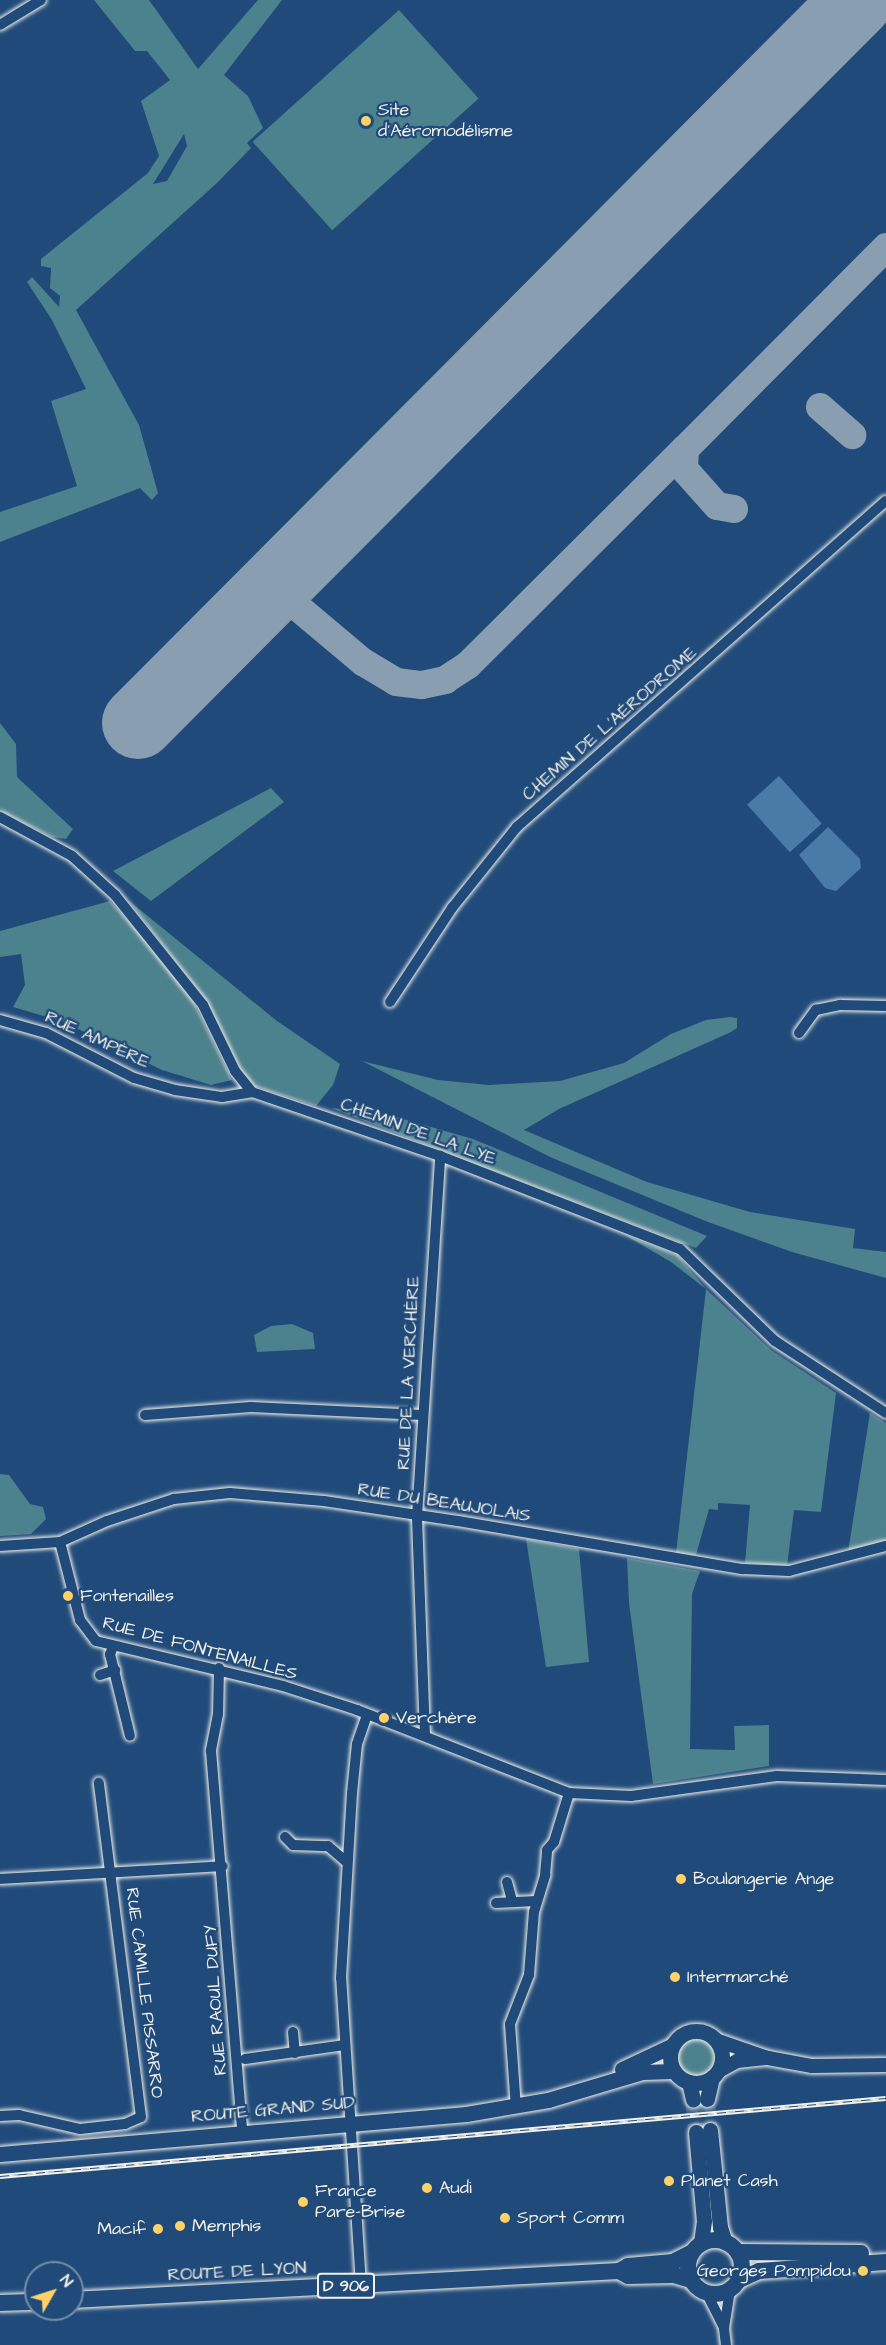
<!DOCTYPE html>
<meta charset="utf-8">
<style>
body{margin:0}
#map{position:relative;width:886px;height:2345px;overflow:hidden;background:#1f4a7a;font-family:"Architects Daughter",sans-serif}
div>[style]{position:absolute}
.green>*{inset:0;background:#4c818e;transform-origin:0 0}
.round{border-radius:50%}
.water>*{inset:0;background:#497ba6;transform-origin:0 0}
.taxiway>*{height:28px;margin:-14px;padding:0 14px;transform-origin:14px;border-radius:14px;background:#8a9eb1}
.runway>*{height:72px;margin:-36px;padding:0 36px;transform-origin:36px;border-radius:36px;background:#8a9eb1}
.secondary-tunnel>*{height:15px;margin-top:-7.5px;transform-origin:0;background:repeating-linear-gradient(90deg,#3f638a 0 15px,transparent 0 23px)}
.roads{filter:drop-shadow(0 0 2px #f4f1e8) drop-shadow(0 0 2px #f4f1e8)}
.minor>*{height:10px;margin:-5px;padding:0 5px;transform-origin:5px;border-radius:5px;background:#1f4a7a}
.tertiary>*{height:14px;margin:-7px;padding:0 7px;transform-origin:7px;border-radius:7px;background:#1f4a7a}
.secondary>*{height:15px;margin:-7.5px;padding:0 7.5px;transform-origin:7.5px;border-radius:7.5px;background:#1f4a7a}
.secondary>.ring{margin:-7.5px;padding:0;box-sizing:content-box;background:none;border:15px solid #1f4a7a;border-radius:50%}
.primary>*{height:16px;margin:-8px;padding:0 8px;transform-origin:8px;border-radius:8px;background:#1f4a7a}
.primary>.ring{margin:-8px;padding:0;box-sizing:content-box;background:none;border:16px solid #1f4a7a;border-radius:50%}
.rail>*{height:5px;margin-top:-2.5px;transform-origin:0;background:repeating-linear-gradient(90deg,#1f4a7a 0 9px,#f4f1e8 0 18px);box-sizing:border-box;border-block:2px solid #f4f1e8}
.dots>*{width:16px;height:16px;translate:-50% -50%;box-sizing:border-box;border:3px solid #1f4a7a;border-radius:50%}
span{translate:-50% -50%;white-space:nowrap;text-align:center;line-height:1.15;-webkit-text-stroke:4.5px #1f4a7a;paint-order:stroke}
.shield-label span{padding:2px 4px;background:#1f4a7a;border:2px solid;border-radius:4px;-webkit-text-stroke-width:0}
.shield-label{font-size:16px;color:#f4f1e8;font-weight:700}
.poi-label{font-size:18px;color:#f4f1e8}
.left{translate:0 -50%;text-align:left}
.right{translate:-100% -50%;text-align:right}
.street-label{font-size:18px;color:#f4f1e8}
.north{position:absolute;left:24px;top:2261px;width:60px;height:60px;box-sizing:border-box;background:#1f4a7a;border:2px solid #748da6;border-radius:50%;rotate:51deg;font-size:16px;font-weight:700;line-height:24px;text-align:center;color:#f4f1e8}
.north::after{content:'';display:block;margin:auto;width:21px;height:27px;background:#ffd166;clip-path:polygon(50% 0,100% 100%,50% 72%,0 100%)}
</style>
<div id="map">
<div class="green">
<div style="clip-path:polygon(evenodd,94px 0,149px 0,198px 69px,258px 0,282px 0,224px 75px,248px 96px,263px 128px,247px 143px,251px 148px,217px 183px,76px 310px,139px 425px,158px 493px,152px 500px,140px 488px,0 542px,0 512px,77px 486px,51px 401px,86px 389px,52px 320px,27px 282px,32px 277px,59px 307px,60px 296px,50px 288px,51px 268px,41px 266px,41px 259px,148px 173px,159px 156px,141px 101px,170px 80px,147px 51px,135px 51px,94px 0,184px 134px,187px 146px,167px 181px,153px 184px,184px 134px)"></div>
<div style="left:399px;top:10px;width:119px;height:197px;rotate:48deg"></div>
<div style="clip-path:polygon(0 723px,16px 744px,17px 777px,73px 829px,66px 839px,52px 837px,0 811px)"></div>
<div style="clip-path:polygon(271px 788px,284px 802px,151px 901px,113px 871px)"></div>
<div style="clip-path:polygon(128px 900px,277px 1021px,340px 1064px,333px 1085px,316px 1106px,254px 1086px,243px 1074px,208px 1003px)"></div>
<div style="clip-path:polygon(110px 901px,165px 961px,194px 1003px,232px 1080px,211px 1085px,162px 1070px,64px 1022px,13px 1007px,25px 985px,21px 954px,0 957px,0 931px)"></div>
<div style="clip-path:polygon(730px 1017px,737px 1018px,737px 1028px,731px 1032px,559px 1109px,524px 1130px,647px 1182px,750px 1212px,855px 1229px,853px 1248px,886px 1252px,886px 1278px,792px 1252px,708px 1222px,550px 1157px,362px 1061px,438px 1080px,489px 1085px,560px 1081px,624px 1063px,671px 1034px,706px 1020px)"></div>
<div style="clip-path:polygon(331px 1108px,382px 1113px,473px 1139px,707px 1236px,696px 1248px)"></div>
<div style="clip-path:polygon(625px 1235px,677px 1255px,706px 1289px,771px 1350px,836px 1393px,821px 1512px,794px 1510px,787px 1566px,745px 1563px,750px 1505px,718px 1503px,718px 1510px,709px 1509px,696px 1555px,676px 1553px,706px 1289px,671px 1262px)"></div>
<div style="clip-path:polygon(292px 1324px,313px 1333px,315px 1349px,257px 1352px,254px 1335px,271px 1326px)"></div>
<div style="clip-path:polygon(870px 1413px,886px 1423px,886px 1541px,848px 1552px)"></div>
<div style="clip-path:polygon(0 1474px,9px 1475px,30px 1504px,43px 1507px,46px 1519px,31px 1534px,0 1536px)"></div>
<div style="clip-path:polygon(526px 1539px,579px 1549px,589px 1662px,546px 1667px)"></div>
<div style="clip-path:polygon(627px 1558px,700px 1571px,692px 1594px,690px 1749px,735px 1750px,734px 1726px,769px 1725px,769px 1766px,653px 1784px,629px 1603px)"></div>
<div class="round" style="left:677px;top:2038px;width:38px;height:38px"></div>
</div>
<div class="water">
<div style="left:779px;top:776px;width:64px;height:43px;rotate:48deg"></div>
<div style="clip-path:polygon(828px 827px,860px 859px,861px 868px,836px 891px,825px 888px,799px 855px)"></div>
</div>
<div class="taxiway">
<div style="left:820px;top:407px;width:43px;rotate:41.2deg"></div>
<div style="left:734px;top:509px;width:17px;rotate:-170deg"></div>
<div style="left:717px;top:506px;width:50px;rotate:-131.7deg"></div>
<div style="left:684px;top:469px;width:20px;rotate:-87deg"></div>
<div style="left:685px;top:449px;width:285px;rotate:-45.1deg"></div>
<div style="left:291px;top:568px;width:22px;rotate:95deg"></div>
<div style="left:289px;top:590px;width:19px;rotate:62deg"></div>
<div style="left:260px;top:599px;width:9px;rotate:-21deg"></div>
<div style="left:268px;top:596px;width:21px;rotate:11deg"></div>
<div style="left:289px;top:600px;width:97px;rotate:40deg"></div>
<div style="left:363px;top:662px;width:39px;rotate:31deg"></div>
<div style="left:396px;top:682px;width:26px;rotate:7deg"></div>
<div style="left:422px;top:685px;width:24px;rotate:-12deg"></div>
<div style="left:445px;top:680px;width:27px;rotate:-33deg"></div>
<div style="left:468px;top:665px;width:306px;rotate:-44.9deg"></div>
</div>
<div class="runway">
<div style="left:138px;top:723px;width:1020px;rotate:-45.12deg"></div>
</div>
<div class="secondary-tunnel">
<div style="left:707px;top:2099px;width:31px;rotate:84deg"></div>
<div style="left:693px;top:2100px;width:32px;rotate:85deg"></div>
</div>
<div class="roads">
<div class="minor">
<div style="left:0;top:25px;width:48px;rotate:-31.4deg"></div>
<div style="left:0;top:817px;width:82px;rotate:28.4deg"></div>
<div style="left:72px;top:856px;width:58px;rotate:42.2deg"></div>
<div style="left:115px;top:895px;width:141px;rotate:51.3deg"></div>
<div style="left:203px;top:1005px;width:73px;rotate:64.1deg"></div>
<div style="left:235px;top:1071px;width:27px;rotate:51deg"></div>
<div style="left:252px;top:1092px;width:199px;rotate:18.8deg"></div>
<div style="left:440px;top:1156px;width:257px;rotate:21.2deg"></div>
<div style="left:680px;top:1249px;width:132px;rotate:44.1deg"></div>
<div style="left:775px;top:1341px;width:132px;rotate:33deg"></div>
<div style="left:390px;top:1002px;width:113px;rotate:-56.6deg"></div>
<div style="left:452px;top:908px;width:104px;rotate:-51.3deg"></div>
<div style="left:517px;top:827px;width:492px;rotate:-41.5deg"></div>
<div style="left:0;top:1020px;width:48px;rotate:15.8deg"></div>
<div style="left:46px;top:1033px;width:99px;rotate:27.1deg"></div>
<div style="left:134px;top:1078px;width:43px;rotate:16.3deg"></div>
<div style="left:175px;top:1090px;width:48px;rotate:8.5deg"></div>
<div style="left:222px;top:1097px;width:30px;rotate:-9deg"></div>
<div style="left:799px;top:1033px;width:29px;rotate:-54deg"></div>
<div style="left:816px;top:1010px;width:25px;rotate:-12deg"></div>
<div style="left:840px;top:1005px;width:46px;rotate:1.2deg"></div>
<div style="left:145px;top:1415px;width:106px;rotate:-4.3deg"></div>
<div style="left:251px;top:1407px;width:171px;rotate:2.7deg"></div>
<div style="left:60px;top:1542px;width:81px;rotate:75.6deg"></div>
<div style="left:80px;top:1620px;width:26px;rotate:53deg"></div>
<div style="left:96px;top:1641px;width:192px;rotate:13.5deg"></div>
<div style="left:283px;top:1686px;width:78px;rotate:18deg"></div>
<div style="left:357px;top:1710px;width:228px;rotate:21.4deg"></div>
<div style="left:569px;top:1793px;width:62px;rotate:2.8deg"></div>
<div style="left:631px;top:1796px;width:147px;rotate:-7.8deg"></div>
<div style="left:777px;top:1776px;width:109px;rotate:2.1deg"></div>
<div style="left:0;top:1546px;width:60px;rotate:-3.8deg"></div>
<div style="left:60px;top:1542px;width:51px;rotate:-24.1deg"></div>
<div style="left:107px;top:1521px;width:71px;rotate:-18.2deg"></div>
<div style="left:174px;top:1499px;width:56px;rotate:-6.1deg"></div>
<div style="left:230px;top:1493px;width:94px;rotate:4.9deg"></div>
<div style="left:324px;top:1501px;width:135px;rotate:8.5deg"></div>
<div style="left:458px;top:1521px;width:289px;rotate:9.6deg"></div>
<div style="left:743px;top:1569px;width:46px;rotate:2.5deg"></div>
<div style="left:789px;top:1571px;width:100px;rotate:-14.5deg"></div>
<div style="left:113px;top:1647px;width:8px;rotate:113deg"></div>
<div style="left:110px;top:1654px;width:84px;rotate:76.3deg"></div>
<div style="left:219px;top:1668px;width:46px;rotate:91.2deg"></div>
<div style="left:218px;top:1714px;width:38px;rotate:101deg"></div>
<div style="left:211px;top:1751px;width:382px;rotate:85.3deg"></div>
<div style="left:100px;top:1675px;width:16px;rotate:-18deg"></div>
<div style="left:425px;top:1736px;width:220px;rotate:-92.1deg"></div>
<div style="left:417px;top:1516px;width:361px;rotate:-86.3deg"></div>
<div style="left:285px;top:1837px;width:11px;rotate:45deg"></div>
<div style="left:293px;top:1845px;width:35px;rotate:2deg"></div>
<div style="left:328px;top:1846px;width:23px;rotate:41deg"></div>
<div style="left:0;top:1879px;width:223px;rotate:-3.3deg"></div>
<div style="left:507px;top:1882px;width:20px;rotate:75deg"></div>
<div style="left:496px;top:1903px;width:40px;rotate:-2.9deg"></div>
<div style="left:293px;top:2032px;width:21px;rotate:85deg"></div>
<div style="left:245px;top:2059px;width:101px;rotate:-8deg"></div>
<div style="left:516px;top:2108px;width:84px;rotate:-94.1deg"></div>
<div style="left:510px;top:2024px;width:53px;rotate:-68.8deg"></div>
<div style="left:529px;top:1975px;width:63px;rotate:-85.5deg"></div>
<div style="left:534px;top:1912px;width:39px;rotate:-73deg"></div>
<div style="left:545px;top:1875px;width:25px;rotate:-85deg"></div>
<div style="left:547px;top:1850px;width:11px;rotate:-49deg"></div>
<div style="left:554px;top:1842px;width:51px;rotate:-73deg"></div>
<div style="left:0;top:2116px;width:19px;rotate:-3deg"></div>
<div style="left:19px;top:2115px;width:63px;rotate:12.9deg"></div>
<div style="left:80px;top:2129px;width:45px;rotate:-6.3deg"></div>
<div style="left:125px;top:2124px;width:17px;rotate:-24deg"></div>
<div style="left:141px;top:2117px;width:337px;rotate:-97.2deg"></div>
<div style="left:361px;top:2285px;width:308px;rotate:-93.7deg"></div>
<div style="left:341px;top:1978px;width:185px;rotate:-86.6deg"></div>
<div style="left:352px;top:1793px;width:49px;rotate:-84.2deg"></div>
<div style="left:357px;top:1744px;width:31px;rotate:-71deg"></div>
<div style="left:707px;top:2294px;width:38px;rotate:63deg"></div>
<div style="left:726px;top:2345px;width:17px;rotate:-97deg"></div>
<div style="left:724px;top:2328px;width:38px;rotate:-81deg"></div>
</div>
<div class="tertiary">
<div style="left:716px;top:2040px;width:55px;rotate:19.1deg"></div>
<div style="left:768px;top:2058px;width:45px;rotate:10.3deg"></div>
<div style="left:812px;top:2066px;width:74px;rotate:-0.8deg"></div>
<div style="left:719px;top:2071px;width:21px;rotate:-29deg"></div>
<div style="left:737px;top:2061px;width:31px;rotate:-6deg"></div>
</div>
<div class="secondary">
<div class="ring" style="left:670px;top:2031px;width:37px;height:37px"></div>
<div style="left:622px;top:2069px;width:54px;rotate:-25.1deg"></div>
<div style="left:689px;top:2082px;width:18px;rotate:77deg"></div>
<div style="left:707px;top:2099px;width:22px;rotate:-77deg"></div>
<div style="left:710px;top:2130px;width:98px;rotate:84.1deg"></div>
<div style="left:720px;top:2227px;width:16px;rotate:72deg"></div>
<div style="left:696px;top:2132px;width:89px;rotate:84.9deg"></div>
<div style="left:704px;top:2221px;width:22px;rotate:98deg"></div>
<div style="left:0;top:2154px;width:468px;rotate:-4.9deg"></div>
<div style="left:466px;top:2114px;width:83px;rotate:-9.7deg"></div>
<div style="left:548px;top:2100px;width:98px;rotate:-16.6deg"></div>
<div style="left:642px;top:2072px;width:32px;rotate:-2deg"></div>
</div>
<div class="primary">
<div class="ring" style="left:688px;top:2240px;width:38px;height:38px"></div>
<div style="left:738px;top:2252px;width:123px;rotate:0.5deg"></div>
<div style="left:619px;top:2271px;width:10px;rotate:29deg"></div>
<div style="left:628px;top:2276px;width:46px;rotate:-1.2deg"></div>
<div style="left:674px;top:2275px;width:17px;rotate:17deg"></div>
<div style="left:739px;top:2280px;width:22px;rotate:-24deg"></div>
<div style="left:759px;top:2271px;width:127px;rotate:-4.1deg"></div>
<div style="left:72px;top:2300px;width:548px;rotate:-3.03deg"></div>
<div style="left:619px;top:2271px;width:10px;rotate:-29deg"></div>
<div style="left:628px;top:2266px;width:45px;rotate:-5.1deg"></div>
<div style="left:673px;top:2262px;width:20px;rotate:-27deg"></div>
<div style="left:0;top:2303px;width:36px;rotate:-2deg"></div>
</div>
</div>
<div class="rail">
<div style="left:0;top:2176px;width:889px;rotate:-5.03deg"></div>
</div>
<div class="dots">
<div style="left:366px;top:121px;background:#ffd166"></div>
<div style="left:68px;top:1596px;background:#ffd166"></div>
<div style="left:384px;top:1718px;background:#ffd166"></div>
<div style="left:681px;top:1879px;background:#ffd166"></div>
<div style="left:675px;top:1977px;background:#ffd166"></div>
<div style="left:669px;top:2181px;background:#ffd166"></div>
<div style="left:427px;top:2188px;background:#ffd166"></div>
<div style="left:303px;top:2202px;background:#ffd166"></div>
<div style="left:505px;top:2218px;background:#ffd166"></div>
<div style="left:180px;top:2226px;background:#ffd166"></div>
<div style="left:158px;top:2229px;background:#ffd166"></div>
<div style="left:863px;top:2271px;background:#ffd166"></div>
</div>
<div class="shield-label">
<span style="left:346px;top:2286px">D 906</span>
</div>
<div class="poi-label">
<span class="left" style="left:378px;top:121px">Site<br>d'Aéromodélisme</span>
<span class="left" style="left:80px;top:1596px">Fontenailles</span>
<span class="left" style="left:396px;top:1718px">Verchère</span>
<span class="left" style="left:693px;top:1879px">Boulangerie Ange</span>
<span class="left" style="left:687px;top:1977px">Intermarché</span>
<span class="left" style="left:681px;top:2181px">Planet Cash</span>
<span class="left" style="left:439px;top:2188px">Audi</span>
<span class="left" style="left:315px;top:2202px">France<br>Pare-Brise</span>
<span class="left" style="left:517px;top:2218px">Sport Comm</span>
<span class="left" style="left:192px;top:2226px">Memphis</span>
<span class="right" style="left:146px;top:2229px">Macif</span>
<span class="right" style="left:851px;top:2271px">Georges Pompidou</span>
</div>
<div class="street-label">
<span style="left:610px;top:724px;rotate:-41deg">CHEMIN DE L'AÉRODROME</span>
<span style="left:97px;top:1040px;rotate:25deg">RUE AMPÈRE</span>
<span style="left:418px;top:1132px;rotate:20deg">CHEMIN DE LA LYE</span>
<span style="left:409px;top:1373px;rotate:-87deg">RUE DE LA VERCHÈRE</span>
<span style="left:444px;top:1503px;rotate:9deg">RUE DU BEAUJOLAIS</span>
<span style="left:200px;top:1649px;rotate:15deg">RUE DE FONTENAILLES</span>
<span style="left:144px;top:1993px;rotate:83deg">RUE CAMILLE PISSARRO</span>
<span style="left:216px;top:2000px;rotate:-94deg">RUE RAOUL DUFY</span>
<span style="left:273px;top:2110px;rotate:-5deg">ROUTE GRAND SUD</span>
<span style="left:237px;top:2272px;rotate:-3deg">ROUTE DE LYON</span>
</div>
<div class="north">N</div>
</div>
